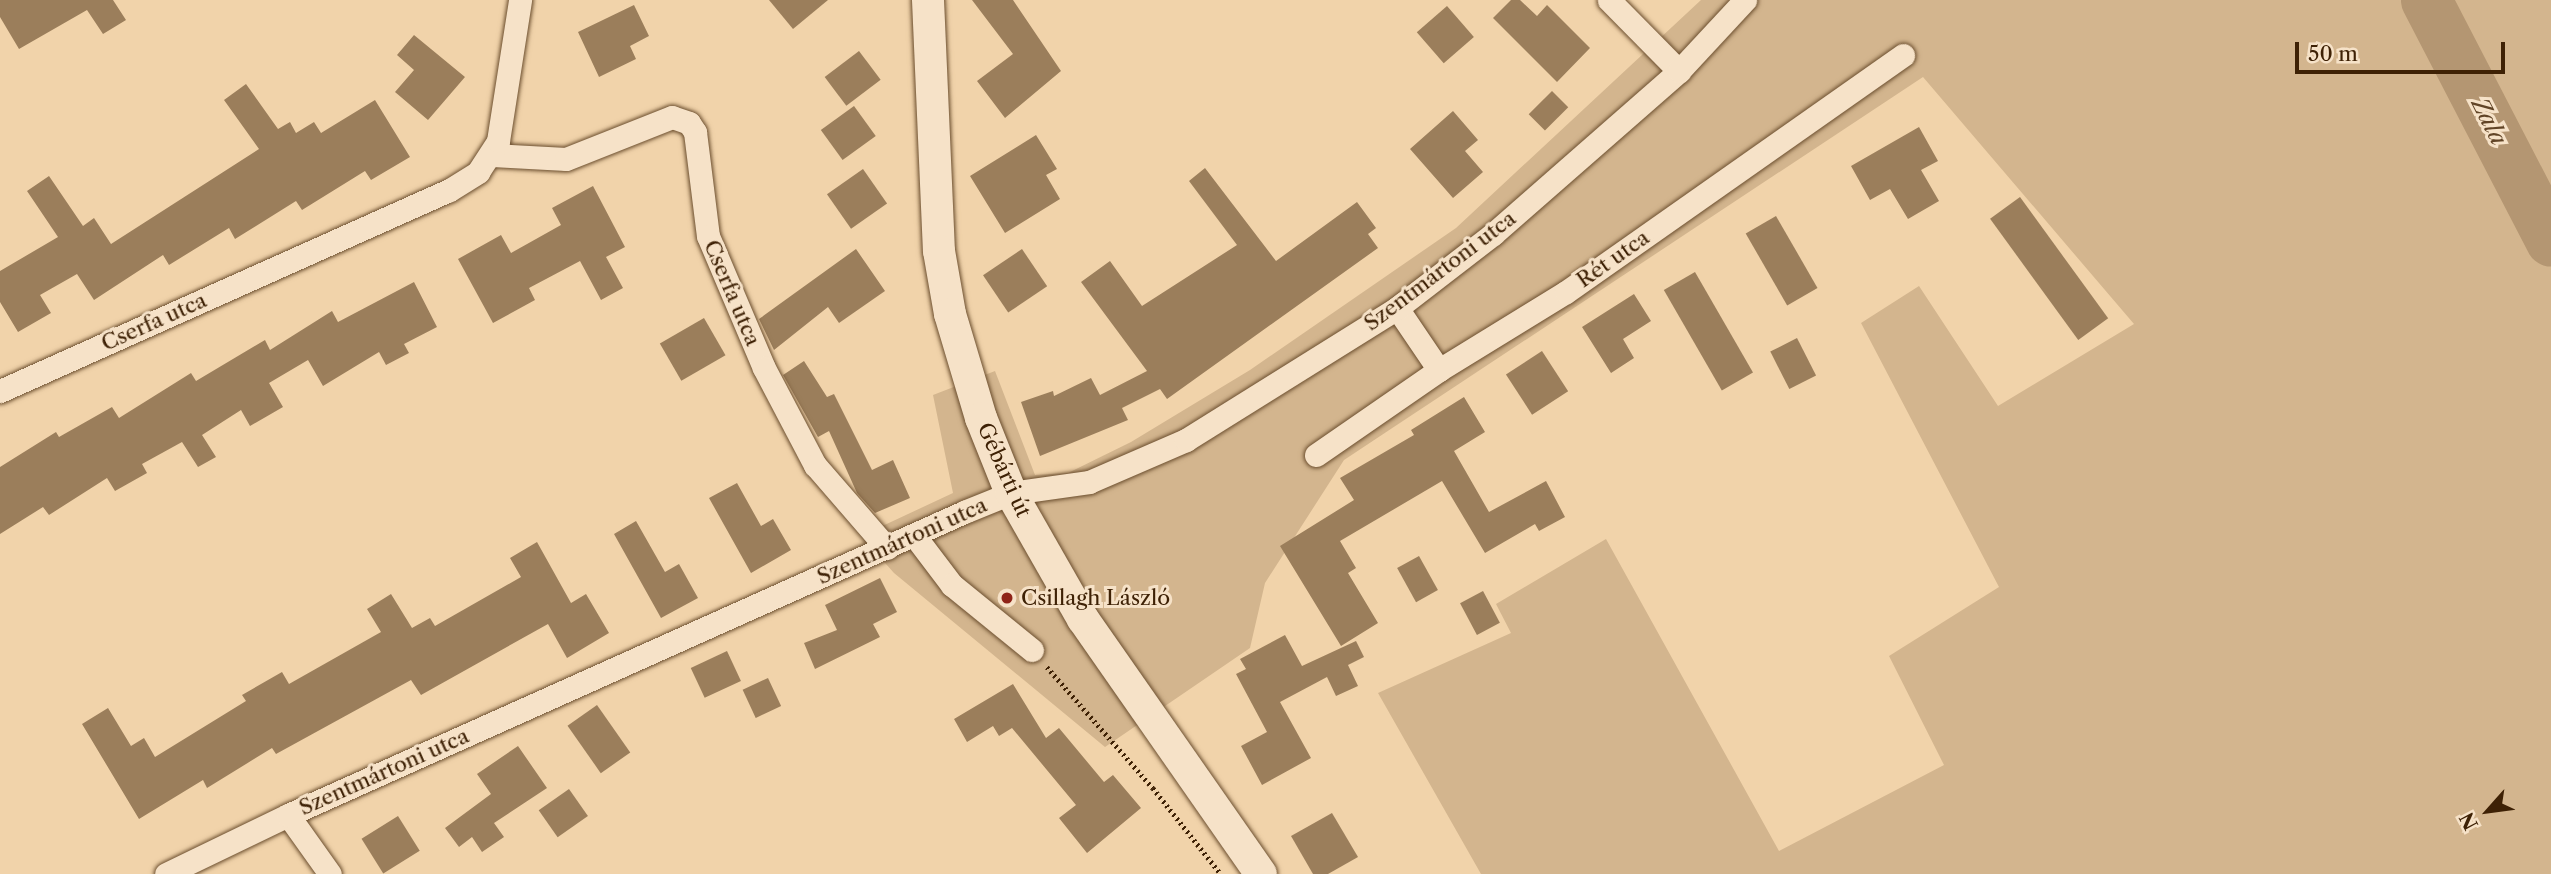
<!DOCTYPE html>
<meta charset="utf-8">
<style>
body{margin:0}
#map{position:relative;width:2551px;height:874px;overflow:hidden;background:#f1d3aa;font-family:"Libre Caslon Text",serif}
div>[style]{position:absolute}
.green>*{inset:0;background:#d3b58e}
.river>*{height:51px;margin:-25.5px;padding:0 25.5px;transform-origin:25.5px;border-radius:25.5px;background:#b49672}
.building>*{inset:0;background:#9b7e5b;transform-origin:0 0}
.path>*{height:4.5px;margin-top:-2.25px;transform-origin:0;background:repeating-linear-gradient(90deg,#3e2105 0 2px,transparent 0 5.5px)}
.roads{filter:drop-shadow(0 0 2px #6b4e2e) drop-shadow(0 0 2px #6b4e2e)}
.street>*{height:23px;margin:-11.5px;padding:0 11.5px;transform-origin:11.5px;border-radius:11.5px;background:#f6e2c8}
.secondary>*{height:32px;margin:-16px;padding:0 16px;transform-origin:16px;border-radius:16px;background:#f6e2c8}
.dots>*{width:19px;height:19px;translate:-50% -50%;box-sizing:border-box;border:4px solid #f6e2c8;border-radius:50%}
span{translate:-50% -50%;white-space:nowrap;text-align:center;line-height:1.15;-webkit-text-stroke:6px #f6e2c8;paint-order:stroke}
.street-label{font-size:21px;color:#3e2105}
.poi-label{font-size:21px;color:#3e2105}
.left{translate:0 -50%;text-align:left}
.water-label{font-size:23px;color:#614426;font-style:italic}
.north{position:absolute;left:2453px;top:776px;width:70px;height:70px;-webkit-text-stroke:5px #f6e2c8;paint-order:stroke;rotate:242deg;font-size:19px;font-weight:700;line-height:28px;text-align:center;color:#3e2105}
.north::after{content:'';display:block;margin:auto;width:24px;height:32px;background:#3e2105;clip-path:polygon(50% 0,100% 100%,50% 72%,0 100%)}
.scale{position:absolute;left:2295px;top:42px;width:210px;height:32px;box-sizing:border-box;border:4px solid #3e2105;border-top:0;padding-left:9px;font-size:21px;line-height:24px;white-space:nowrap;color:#3e2105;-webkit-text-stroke:5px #f6e2c8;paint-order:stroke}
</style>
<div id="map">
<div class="green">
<div style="clip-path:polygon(1701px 0,2551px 0,2551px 874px,1481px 874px,1378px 693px,1511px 633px,1496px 604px,1606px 539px,1779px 851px,1944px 765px,1889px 656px,1999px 587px,1861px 323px,1919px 286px,1998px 406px,2134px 324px,1923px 77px,1344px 460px,1265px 583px,1250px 648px,1105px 747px,894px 573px,861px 536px,953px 493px,933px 395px,995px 371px,1035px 475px,1068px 473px,1131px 442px,1250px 370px,1456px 228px)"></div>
</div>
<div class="river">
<div style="left:2426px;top:0;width:271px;rotate:62.6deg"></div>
</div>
<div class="building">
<div style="clip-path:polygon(0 0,113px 0,126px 20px,103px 34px,87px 10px,19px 49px,0 17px)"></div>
<div style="clip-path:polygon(769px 0,828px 0,793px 29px)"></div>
<div style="clip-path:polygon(972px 0,1013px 0,1061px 71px,1005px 118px,977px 81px,1013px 54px)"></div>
<div style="clip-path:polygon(1511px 0,1520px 0,1537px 16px,1547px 5px,1590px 48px,1557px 82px,1493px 18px)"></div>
<div style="clip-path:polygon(634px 5px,649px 36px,630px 46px,636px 59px,599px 77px,578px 32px)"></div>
<div style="left:1447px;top:6px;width:41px;height:40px;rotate:49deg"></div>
<div style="clip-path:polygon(414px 35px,465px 77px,428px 120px,395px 92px,414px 70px,397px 55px)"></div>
<div style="left:859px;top:51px;width:36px;height:43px;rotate:53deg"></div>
<div style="clip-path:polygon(246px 84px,278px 129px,290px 122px,296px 133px,314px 122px,321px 133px,375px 100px,410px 157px,371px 180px,365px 171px,302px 210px,296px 201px,235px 239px,229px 228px,169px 265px,163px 255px,94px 300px,77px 274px,40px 295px,51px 313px,18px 332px,0 302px,0 271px,58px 237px,27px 191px,49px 176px,83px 226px,94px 218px,111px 244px,259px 149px,224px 100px)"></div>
<div style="left:1552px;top:91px;width:23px;height:33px;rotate:45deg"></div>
<div style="left:854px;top:106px;width:37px;height:41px;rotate:54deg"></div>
<div style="clip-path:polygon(1453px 111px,1478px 140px,1465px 151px,1483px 172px,1453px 198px,1410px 149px)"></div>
<div style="clip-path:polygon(1919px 127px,1938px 161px,1921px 170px,1939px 201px,1908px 219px,1890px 189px,1870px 200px,1851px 166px)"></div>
<div style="clip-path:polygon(1036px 135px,1057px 169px,1046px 175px,1060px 199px,1005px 233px,970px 176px)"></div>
<div style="clip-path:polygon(1205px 168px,1276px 261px,1357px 202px,1376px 228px,1368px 234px,1378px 248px,1167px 399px,1160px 389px,1122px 408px,1128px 420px,1040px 456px,1021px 402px,1053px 391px,1054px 396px,1091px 378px,1100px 395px,1147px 371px,1081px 282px,1110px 261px,1142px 306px,1237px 245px,1189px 181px)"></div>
<div style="left:863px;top:169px;width:42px;height:44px;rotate:55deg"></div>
<div style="clip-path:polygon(593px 186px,625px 247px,606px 257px,623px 288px,601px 300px,580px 261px,529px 288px,535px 300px,493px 323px,458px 259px,501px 235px,511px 253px,561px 225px,552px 208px)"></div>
<div style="left:2020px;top:197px;width:150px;height:37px;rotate:54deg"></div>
<div style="left:1776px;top:216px;width:83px;height:35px;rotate:60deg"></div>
<div style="clip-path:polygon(856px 249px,885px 291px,839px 323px,828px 307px,774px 350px,759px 319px)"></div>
<div style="left:1022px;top:249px;width:45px;height:47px;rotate:56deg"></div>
<div style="left:1695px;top:272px;width:116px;height:36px;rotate:60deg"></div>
<div style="clip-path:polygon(414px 282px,437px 327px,404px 344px,409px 353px,386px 365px,379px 352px,323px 386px,308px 360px,269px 383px,283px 407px,250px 426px,241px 410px,202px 435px,216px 457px,198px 467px,182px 442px,142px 464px,147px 473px,115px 491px,107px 478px,49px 515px,43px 507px,0 534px,0 467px,56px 432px,59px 437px,112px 407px,119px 418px,191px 373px,196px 381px,265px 340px,270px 350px,332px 311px,338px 322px)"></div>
<div style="clip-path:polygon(1634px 294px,1651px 321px,1623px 339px,1634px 358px,1611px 373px,1582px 327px)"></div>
<div style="left:704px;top:318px;width:43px;height:51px;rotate:60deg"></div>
<div style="left:1797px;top:338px;width:42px;height:30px;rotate:63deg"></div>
<div style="left:1542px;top:351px;width:48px;height:43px;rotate:57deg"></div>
<div style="clip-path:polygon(804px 361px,827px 397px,834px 394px,872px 470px,893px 460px,910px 498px,875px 513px,857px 493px,829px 431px,818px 437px,783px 375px)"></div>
<div style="clip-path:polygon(1464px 397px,1485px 432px,1454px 451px,1489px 512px,1546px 481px,1565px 517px,1539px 531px,1535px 524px,1485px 553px,1442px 481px,1340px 541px,1356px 568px,1348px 573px,1378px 623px,1341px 646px,1280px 546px,1354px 500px,1340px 478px,1414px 435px,1411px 430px)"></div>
<div style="clip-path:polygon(737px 483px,761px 526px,773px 519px,791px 550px,751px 573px,709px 498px)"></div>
<div style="clip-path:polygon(636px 521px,665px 572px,679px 564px,698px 598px,661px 618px,614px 534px)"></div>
<div style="clip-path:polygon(537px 542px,571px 603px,586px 594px,609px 633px,567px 658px,548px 624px,421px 695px,411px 680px,276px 754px,272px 748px,207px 788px,203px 780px,139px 819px,82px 724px,108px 708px,131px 746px,144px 738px,155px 757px,246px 701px,242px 695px,282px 672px,289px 684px,381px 632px,367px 609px,391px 594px,412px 628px,430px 618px,435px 626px,521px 577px,510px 558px)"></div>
<div style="left:1419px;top:556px;width:39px;height:25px;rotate:61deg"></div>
<div style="clip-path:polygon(880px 578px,897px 612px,873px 624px,880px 637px,815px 669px,804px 643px,837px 630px,825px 605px)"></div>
<div style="left:1483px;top:591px;width:36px;height:26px;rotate:62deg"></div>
<div style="clip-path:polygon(1285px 635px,1302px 666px,1356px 641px,1364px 657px,1348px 665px,1358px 686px,1336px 696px,1327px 677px,1280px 702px,1311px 758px,1262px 785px,1241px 746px,1267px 732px,1236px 674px,1246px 669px,1240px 659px)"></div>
<div style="left:727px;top:651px;width:33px;height:40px;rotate:65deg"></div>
<div style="left:768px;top:678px;width:31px;height:28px;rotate:65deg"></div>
<div style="clip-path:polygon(1013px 684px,1046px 738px,1059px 728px,1104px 782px,1113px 775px,1141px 808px,1087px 853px,1059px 818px,1076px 805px,1012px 728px,999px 736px,993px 726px,967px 742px,954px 719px)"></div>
<div style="left:597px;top:705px;width:58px;height:36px;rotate:55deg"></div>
<div style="clip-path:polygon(518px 746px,547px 788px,494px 823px,504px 837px,482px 852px,472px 837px,459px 847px,445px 828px,491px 794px,477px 774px)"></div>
<div style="left:569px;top:789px;width:33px;height:37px;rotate:55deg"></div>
<div style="clip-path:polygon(1332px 813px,1358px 857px,1328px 874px,1313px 874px,1291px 836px)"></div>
<div style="left:398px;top:816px;width:41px;height:43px;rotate:58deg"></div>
</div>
<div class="path">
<div style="left:1047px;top:667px;width:161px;rotate:48.8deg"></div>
<div style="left:1153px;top:788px;width:110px;rotate:51.7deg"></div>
</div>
<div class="roads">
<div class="street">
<div style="left:1609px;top:0;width:100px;rotate:45.4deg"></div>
<div style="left:492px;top:155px;width:74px;rotate:3.1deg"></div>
<div style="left:566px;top:159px;width:114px;rotate:-21.6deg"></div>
<div style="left:672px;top:117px;width:18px;rotate:19deg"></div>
<div style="left:689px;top:123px;width:11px;rotate:56deg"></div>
<div style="left:695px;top:132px;width:105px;rotate:82.9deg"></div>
<div style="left:708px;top:236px;width:143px;rotate:67deg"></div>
<div style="left:764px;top:368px;width:110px;rotate:62.3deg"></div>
<div style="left:815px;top:465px;width:110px;rotate:49.1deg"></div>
<div style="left:1397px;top:308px;width:75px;rotate:55.9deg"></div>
<div style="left:0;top:391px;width:491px;rotate:-24.1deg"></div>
<div style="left:448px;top:191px;width:36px;rotate:-32deg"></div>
<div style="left:478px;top:172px;width:37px;rotate:-57deg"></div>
<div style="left:498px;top:141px;width:143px;rotate:-81.1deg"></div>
<div style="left:1316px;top:455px;width:150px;rotate:-34.6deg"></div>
<div style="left:1439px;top:370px;width:149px;rotate:-31.6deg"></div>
<div style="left:1566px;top:292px;width:412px;rotate:-35.1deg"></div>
<div style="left:914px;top:535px;width:63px;rotate:52.8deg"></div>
<div style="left:952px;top:585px;width:103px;rotate:39.1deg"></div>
<div style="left:288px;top:815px;width:72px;rotate:54.6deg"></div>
<div style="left:166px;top:874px;width:136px;rotate:-25.8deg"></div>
<div style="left:288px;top:815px;width:741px;rotate:-24.14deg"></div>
<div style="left:964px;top:512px;width:51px;rotate:-22deg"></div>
<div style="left:1011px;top:493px;width:79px;rotate:-8deg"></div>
<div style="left:1089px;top:482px;width:106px;rotate:-23.4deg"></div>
<div style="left:1186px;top:440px;width:249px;rotate:-32deg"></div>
<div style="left:1397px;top:308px;width:121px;rotate:-37.6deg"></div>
<div style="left:1493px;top:234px;width:247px;rotate:-41.2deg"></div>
<div style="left:1679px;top:71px;width:97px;rotate:-47.1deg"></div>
</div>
<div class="secondary">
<div style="left:928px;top:0;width:251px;rotate:87.5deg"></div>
<div style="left:939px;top:251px;width:64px;rotate:80.1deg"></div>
<div style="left:950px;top:314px;width:109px;rotate:73.4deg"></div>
<div style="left:981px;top:418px;width:81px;rotate:68.2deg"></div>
<div style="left:1011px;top:493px;width:145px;rotate:60.3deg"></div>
<div style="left:1083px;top:619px;width:311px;rotate:55.1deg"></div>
</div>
</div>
<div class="dots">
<div style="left:1007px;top:598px;background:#8f2418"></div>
</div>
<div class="street-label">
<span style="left:1613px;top:259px;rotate:-35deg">Rét utca</span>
<span style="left:1440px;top:271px;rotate:-37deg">Szentmártoni utca</span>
<span style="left:732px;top:293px;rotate:67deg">Cserfa utca</span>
<span style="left:154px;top:322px;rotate:-24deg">Cserfa utca</span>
<span style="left:1004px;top:470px;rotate:66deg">Gébárti út</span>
<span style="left:902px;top:541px;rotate:-24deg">Szentmártoni utca</span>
<span style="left:384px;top:772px;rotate:-24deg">Szentmártoni utca</span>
</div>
<div class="poi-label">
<span class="left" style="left:1021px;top:598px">Csillagh László</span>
</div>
<div class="water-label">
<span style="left:2489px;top:121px;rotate:63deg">Zala</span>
</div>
<div class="north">N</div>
<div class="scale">50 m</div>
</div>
